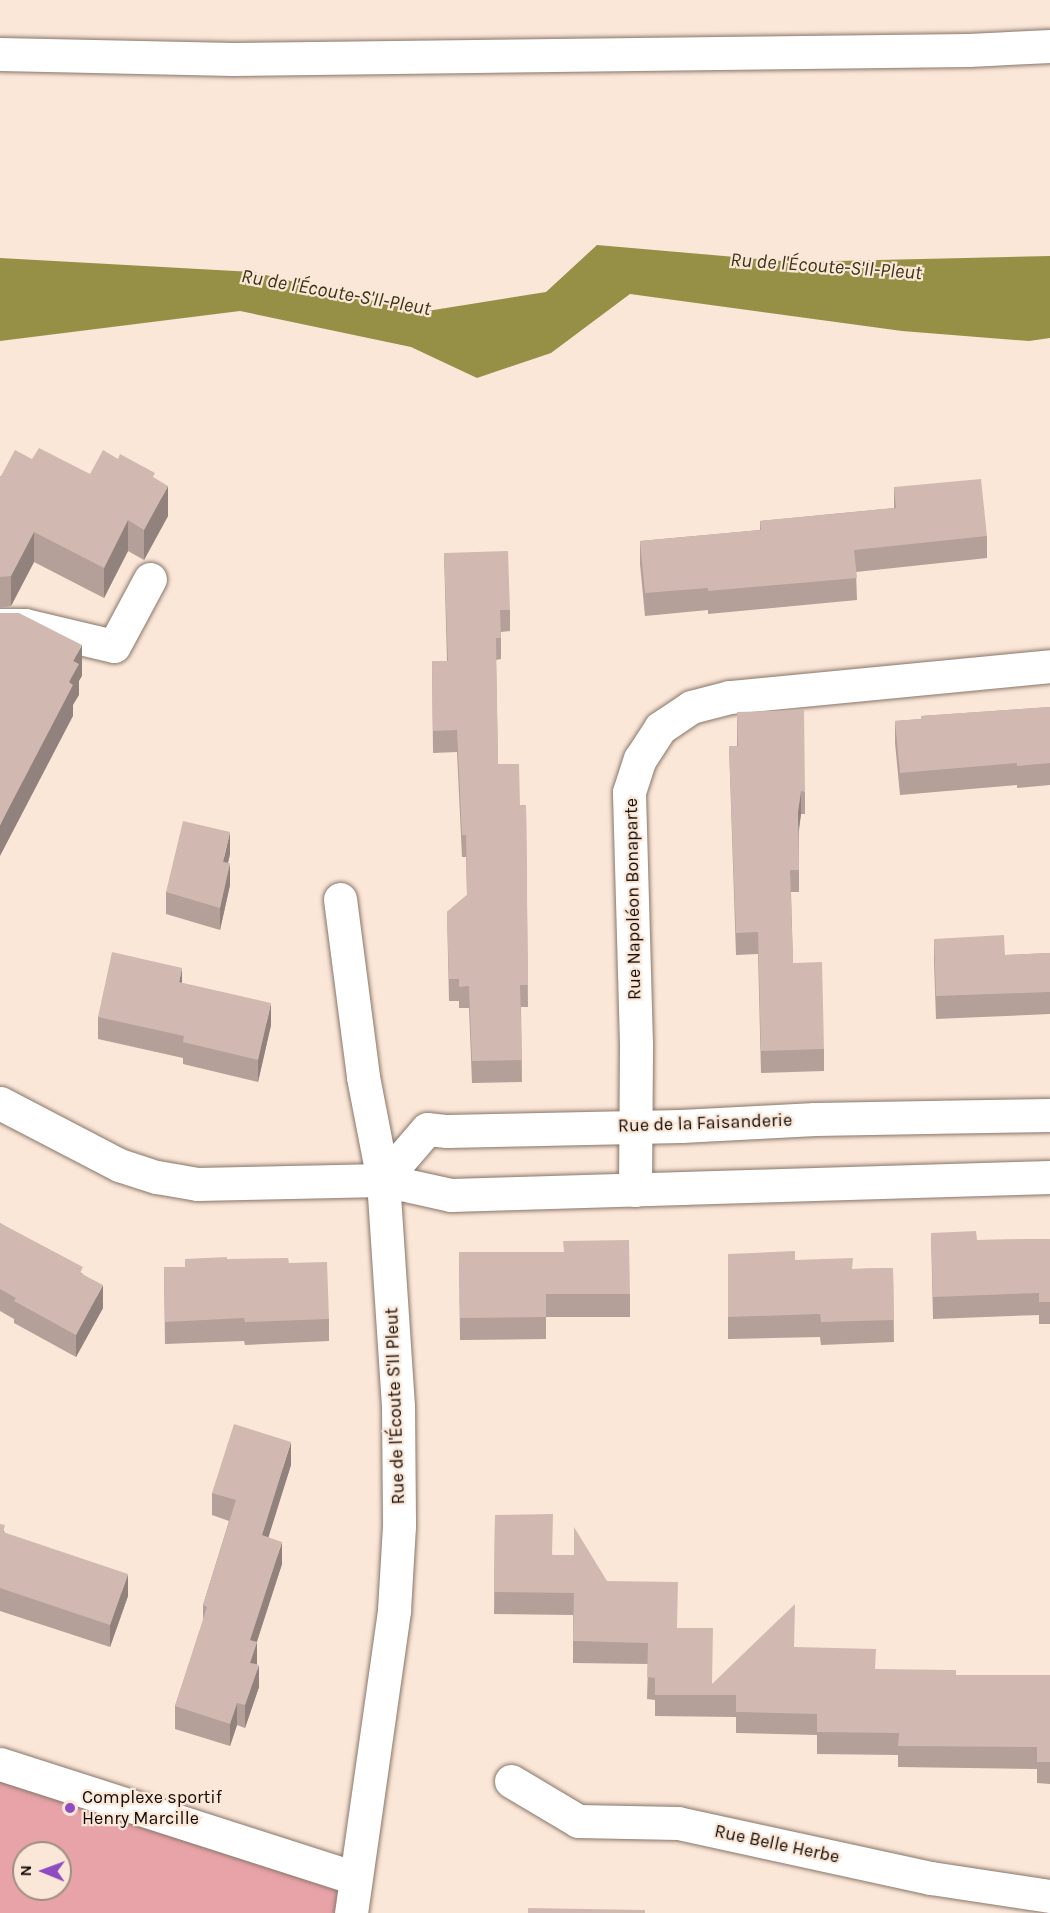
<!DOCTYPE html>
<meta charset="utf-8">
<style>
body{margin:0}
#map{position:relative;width:1050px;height:1913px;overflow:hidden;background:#fbe7d8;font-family:Karla,sans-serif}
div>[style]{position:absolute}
.green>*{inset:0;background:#e8a3a8}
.water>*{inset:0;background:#969047}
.roads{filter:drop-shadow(0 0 2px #887669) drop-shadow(0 0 2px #887669)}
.minor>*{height:33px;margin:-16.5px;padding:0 16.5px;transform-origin:16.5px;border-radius:16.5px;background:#fff}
.secondary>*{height:33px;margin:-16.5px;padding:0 16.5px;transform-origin:16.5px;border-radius:16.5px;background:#fff}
.wall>*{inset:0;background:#b49f99}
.shaded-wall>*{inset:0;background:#92827d}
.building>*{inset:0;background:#d1b9b2}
.dots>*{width:16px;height:16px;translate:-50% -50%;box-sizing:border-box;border:3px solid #fbe7d8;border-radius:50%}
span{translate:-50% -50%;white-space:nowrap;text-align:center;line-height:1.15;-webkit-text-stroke:4.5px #fbe7d8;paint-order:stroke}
.street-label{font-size:18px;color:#110b06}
.poi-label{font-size:18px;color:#110b06}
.left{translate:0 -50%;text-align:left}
.water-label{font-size:20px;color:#383514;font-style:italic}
.north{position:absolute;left:12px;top:1841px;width:60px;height:60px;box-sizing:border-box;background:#fbe7d8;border:2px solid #9d8f84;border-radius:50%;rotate:271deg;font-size:16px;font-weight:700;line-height:24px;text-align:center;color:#110b06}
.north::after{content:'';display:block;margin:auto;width:21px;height:27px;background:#8e4cc1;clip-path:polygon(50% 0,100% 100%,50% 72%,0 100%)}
</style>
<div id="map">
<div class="green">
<div style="clip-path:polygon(evenodd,0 1762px,355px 1878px,351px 1913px,0 1913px,0 1762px,24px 1853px,60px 1853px,60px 1889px,24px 1889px,24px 1853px)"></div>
</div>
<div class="water">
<div style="clip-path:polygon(597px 245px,793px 262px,1050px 256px,1050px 338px,1029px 341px,902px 331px,630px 294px,551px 353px,477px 378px,411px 347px,240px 311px,0 341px,0 258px,253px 272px,421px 312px,546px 292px)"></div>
</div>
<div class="roads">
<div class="minor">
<div style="left:0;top:625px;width:25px"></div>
<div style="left:25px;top:625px;width:91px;rotate:13.3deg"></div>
<div style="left:114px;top:646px;width:76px;rotate:-61.8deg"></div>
<div style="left:340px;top:899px;width:179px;rotate:82.6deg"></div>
<div style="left:363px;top:1077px;width:105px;rotate:79deg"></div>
<div style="left:383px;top:1180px;width:226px;rotate:86.2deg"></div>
<div style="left:398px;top:1406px;width:120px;rotate:89.5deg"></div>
<div style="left:399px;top:1526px;width:85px;rotate:93.4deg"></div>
<div style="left:394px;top:1611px;width:305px;rotate:98.1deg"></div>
<div style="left:0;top:1103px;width:134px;rotate:27.5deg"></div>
<div style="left:119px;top:1165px;width:40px;rotate:18deg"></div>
<div style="left:157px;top:1177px;width:41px;rotate:9.9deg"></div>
<div style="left:197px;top:1184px;width:186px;rotate:-1.2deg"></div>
<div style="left:383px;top:1180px;width:70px;rotate:12.4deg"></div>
<div style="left:451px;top:1195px;width:599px;rotate:-1.72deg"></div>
<div style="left:383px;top:1180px;width:67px;rotate:-49.2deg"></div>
<div style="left:427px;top:1129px;width:20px;rotate:6deg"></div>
<div style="left:447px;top:1131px;width:234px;rotate:-1.2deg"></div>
<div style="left:681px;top:1126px;width:134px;rotate:-3deg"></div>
<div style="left:815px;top:1119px;width:235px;rotate:-1deg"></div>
<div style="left:635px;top:1190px;width:146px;rotate:-89.6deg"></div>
<div style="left:636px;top:1044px;width:252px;rotate:-91.6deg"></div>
<div style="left:629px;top:792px;width:35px;rotate:-72deg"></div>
<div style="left:640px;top:759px;width:37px;rotate:-57deg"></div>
<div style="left:660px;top:728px;width:37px;rotate:-34deg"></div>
<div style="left:691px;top:707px;width:40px;rotate:-14.4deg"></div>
<div style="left:730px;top:697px;width:321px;rotate:-5.5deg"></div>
<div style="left:0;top:1764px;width:373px;rotate:17.8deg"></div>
<div style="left:511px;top:1781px;width:78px;rotate:30.8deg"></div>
<div style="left:578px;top:1821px;width:100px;rotate:1.1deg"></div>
<div style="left:678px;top:1823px;width:259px;rotate:12.3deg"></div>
<div style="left:931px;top:1878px;width:120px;rotate:8.6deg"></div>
</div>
<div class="secondary">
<div style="left:0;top:54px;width:233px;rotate:1.2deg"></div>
<div style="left:233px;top:59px;width:735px;rotate:-0.7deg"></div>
<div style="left:968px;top:50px;width:82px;rotate:-2.8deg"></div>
</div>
</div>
<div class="wall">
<div style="clip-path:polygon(32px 459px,90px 474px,155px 478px,168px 516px,144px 560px,128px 551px,104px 598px,34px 562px,11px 606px,0 608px,0 476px,1px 476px)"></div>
<div style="clip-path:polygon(894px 487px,987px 536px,987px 558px,856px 572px,857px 600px,708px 614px,708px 610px,645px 616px,640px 564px,640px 541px,760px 530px,760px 521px,894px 508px)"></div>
<div style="clip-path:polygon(444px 553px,510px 610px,510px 631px,501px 632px,501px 659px,496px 660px,498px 764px,520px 805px,526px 805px,528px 1007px,521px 1007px,522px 1082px,472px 1083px,469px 1008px,459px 1008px,459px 1001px,449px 1001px,447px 912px,467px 895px,466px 857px,462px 857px,457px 752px,433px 753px,432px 661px,447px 661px)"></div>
<div style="clip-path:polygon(1050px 707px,1050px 785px,1017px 788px,1017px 785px,900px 795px,895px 743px,895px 721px,921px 719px,921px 716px)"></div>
<div style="clip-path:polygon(737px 712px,805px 792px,805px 814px,801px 814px,799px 831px,799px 892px,791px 892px,793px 963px,824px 1049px,824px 1071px,761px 1073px,758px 954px,736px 955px,729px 746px,737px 746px)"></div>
<div style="clip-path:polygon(230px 854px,228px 863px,230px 885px,220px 930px,166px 914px,166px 892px)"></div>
<div style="clip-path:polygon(934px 939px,1005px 955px,1050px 953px,1050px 1014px,936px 1019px,934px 961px)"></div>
<div style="clip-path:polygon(182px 983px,271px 1025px,258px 1082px,183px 1064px,183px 1058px,98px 1039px,98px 1017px)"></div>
<div style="clip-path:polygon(0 1223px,83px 1274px,103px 1308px,76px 1357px,14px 1323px,14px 1319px,0 1311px)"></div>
<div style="clip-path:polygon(931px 1233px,977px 1240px,1050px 1239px,1050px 1324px,1039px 1324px,1039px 1315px,933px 1319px)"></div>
<div style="clip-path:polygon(459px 1252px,630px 1294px,630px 1317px,546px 1317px,546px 1339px,460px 1340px)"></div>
<div style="clip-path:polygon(728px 1254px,795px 1260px,853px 1269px,893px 1268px,894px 1342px,821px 1345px,820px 1337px,728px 1339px)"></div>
<div style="clip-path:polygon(227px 1259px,289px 1263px,329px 1319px,329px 1341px,245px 1345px,244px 1341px,165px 1344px,164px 1267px,185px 1267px)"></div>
<div style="clip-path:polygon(291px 1465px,268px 1537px,282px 1564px,257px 1642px,257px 1664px,259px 1687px,245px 1728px,237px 1725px,230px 1746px,175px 1729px,175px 1706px,203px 1621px,203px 1605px,229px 1521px,212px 1515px,212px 1493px)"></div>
<div style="clip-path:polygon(495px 1515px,553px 1555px,607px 1581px,677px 1628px,712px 1684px,795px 1647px,876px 1669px,956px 1675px,1050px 1675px,1050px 1784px,1037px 1783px,1037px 1769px,898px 1767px,898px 1755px,817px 1754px,817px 1735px,736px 1733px,736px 1717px,655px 1716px,655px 1700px,647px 1699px,648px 1664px,573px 1663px,573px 1615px,494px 1614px)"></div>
<div style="clip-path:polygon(0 1524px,5px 1533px,128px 1596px,110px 1647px,0 1611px)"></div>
</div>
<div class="shaded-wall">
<div style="clip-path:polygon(168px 486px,168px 516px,144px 560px,144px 530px)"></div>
<div style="clip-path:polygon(128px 520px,128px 551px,104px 598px,104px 568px)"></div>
<div style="clip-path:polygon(34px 532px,34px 562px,11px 606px,11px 576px)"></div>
<div style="clip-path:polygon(82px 645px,82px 676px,79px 681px,79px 695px,73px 705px,73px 716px,0 856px,0 825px,69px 682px,73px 661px)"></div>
<div style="clip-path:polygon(801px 791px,801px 814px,798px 834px,798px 812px)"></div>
<div style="clip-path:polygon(230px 832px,230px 854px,223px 884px,223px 862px)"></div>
<div style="clip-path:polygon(230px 863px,230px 885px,220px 930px,220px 908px)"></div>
<div style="clip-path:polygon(182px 968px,182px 991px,179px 982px)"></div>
<div style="clip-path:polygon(271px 1003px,271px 1025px,258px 1082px,258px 1060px)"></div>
<div style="clip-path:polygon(103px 1285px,103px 1308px,76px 1357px,76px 1335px)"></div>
<div style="clip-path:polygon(291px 1442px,291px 1465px,262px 1558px,262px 1535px)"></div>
<div style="clip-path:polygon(282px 1542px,282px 1564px,250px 1662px,250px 1640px)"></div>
<div style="clip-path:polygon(128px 1574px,128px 1596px,110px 1647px,110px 1625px)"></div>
<div style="clip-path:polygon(257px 1642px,257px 1664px,250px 1663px)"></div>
<div style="clip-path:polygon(259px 1665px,259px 1687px,245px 1728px,245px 1705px)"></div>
<div style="clip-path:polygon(237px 1703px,237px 1725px,230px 1746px,230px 1724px)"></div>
</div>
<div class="building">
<div style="clip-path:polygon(39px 448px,90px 474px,103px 450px,118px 459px,120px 454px,155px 473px,153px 477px,168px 486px,144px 530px,128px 520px,104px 568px,34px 532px,11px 576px,0 577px,0 476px,1px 476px,15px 450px,32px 459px)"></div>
<div style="clip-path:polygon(981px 479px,987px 536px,854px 550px,857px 578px,708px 591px,708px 588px,645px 593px,640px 541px,761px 530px,760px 521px,896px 508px,894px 487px)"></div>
<div style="clip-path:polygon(508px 551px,510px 610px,500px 610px,501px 638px,496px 638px,498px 764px,519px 764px,520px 805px,526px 805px,528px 985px,520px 985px,522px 1060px,472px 1061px,469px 986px,459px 987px,459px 979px,449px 979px,447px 912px,467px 895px,466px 835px,462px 835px,457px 730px,433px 731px,432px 661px,448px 661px,444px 553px)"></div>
<div style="clip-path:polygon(0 613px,19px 613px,82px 645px,73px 661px,79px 664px,69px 682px,73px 685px,0 825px)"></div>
<div style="clip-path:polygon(1050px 707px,1050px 763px,1017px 766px,1017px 763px,900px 773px,895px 721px,921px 719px,921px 716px)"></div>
<div style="clip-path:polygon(804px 710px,805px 792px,801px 791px,798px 812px,799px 870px,790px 870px,793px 963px,822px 962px,824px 1049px,761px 1051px,758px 932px,736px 933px,729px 746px,738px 746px,737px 712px)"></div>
<div style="clip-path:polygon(183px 821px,230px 832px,223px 862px,230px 863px,220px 908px,166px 892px)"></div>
<div style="clip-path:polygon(1004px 935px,1005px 955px,1050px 953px,1050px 992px,936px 996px,934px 939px)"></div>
<div style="clip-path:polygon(112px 952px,182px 968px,179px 982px,271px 1003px,258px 1060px,183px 1042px,184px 1036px,98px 1017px)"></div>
<div style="clip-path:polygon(0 1223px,83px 1267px,80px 1273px,103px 1285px,76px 1335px,14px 1301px,16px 1298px,0 1289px)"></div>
<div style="clip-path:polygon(976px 1231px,977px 1240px,1050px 1239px,1050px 1302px,1039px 1302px,1039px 1293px,933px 1297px,931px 1233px)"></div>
<div style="clip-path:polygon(629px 1240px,630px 1294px,546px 1294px,546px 1317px,460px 1318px,459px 1252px,564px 1252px,563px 1241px)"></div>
<div style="clip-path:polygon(795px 1251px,795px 1260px,853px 1258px,852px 1269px,893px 1268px,894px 1320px,821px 1322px,820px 1314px,728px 1317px,728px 1254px)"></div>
<div style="clip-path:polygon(227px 1257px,227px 1259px,288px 1258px,289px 1263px,327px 1262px,329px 1319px,245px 1322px,244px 1318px,165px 1322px,164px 1267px,185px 1267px,185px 1259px)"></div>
<div style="clip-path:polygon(234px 1424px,291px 1442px,262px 1535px,282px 1542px,250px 1640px,257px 1642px,250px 1663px,259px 1665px,245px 1705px,237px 1703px,230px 1724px,175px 1706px,207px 1607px,203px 1605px,236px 1500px,212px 1493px)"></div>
<div style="clip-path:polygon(553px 1514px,552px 1555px,574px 1555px,574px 1527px,607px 1581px,678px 1582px,677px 1628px,713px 1628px,712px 1684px,795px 1604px,794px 1647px,876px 1649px,875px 1669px,956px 1670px,956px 1675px,1050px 1675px,1050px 1762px,1037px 1762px,1037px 1747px,898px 1746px,899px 1733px,817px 1732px,817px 1714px,736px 1712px,736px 1695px,655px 1695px,655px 1678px,647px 1677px,648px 1643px,573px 1641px,574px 1593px,494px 1592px,495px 1515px)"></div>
<div style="clip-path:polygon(0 1524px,5px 1525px,3px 1532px,128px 1574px,110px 1625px,0 1588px)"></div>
<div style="clip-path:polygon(528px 1908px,645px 1910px,645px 1913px,528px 1913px)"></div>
</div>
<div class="dots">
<div style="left:70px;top:1808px;background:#8e4cc1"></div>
</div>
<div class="street-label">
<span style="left:633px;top:899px;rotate:-91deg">Rue Napoléon Bonaparte</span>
<span style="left:705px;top:1123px;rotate:-2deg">Rue de la Faisanderie</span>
<span style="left:395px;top:1406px;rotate:-92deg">Rue de l'Écoute S'Il Pleut</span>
<span style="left:777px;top:1844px;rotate:12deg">Rue Belle Herbe</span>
</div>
<div class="poi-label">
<span class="left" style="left:82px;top:1808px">Complexe sportif<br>Henry Marcille</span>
</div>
<div class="water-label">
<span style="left:826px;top:266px;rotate:4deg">Ru de l'Écoute-S'Il-Pleut</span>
<span style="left:336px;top:292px;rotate:10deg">Ru de l'Écoute-S'Il-Pleut</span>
</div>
<div class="north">N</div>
</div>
